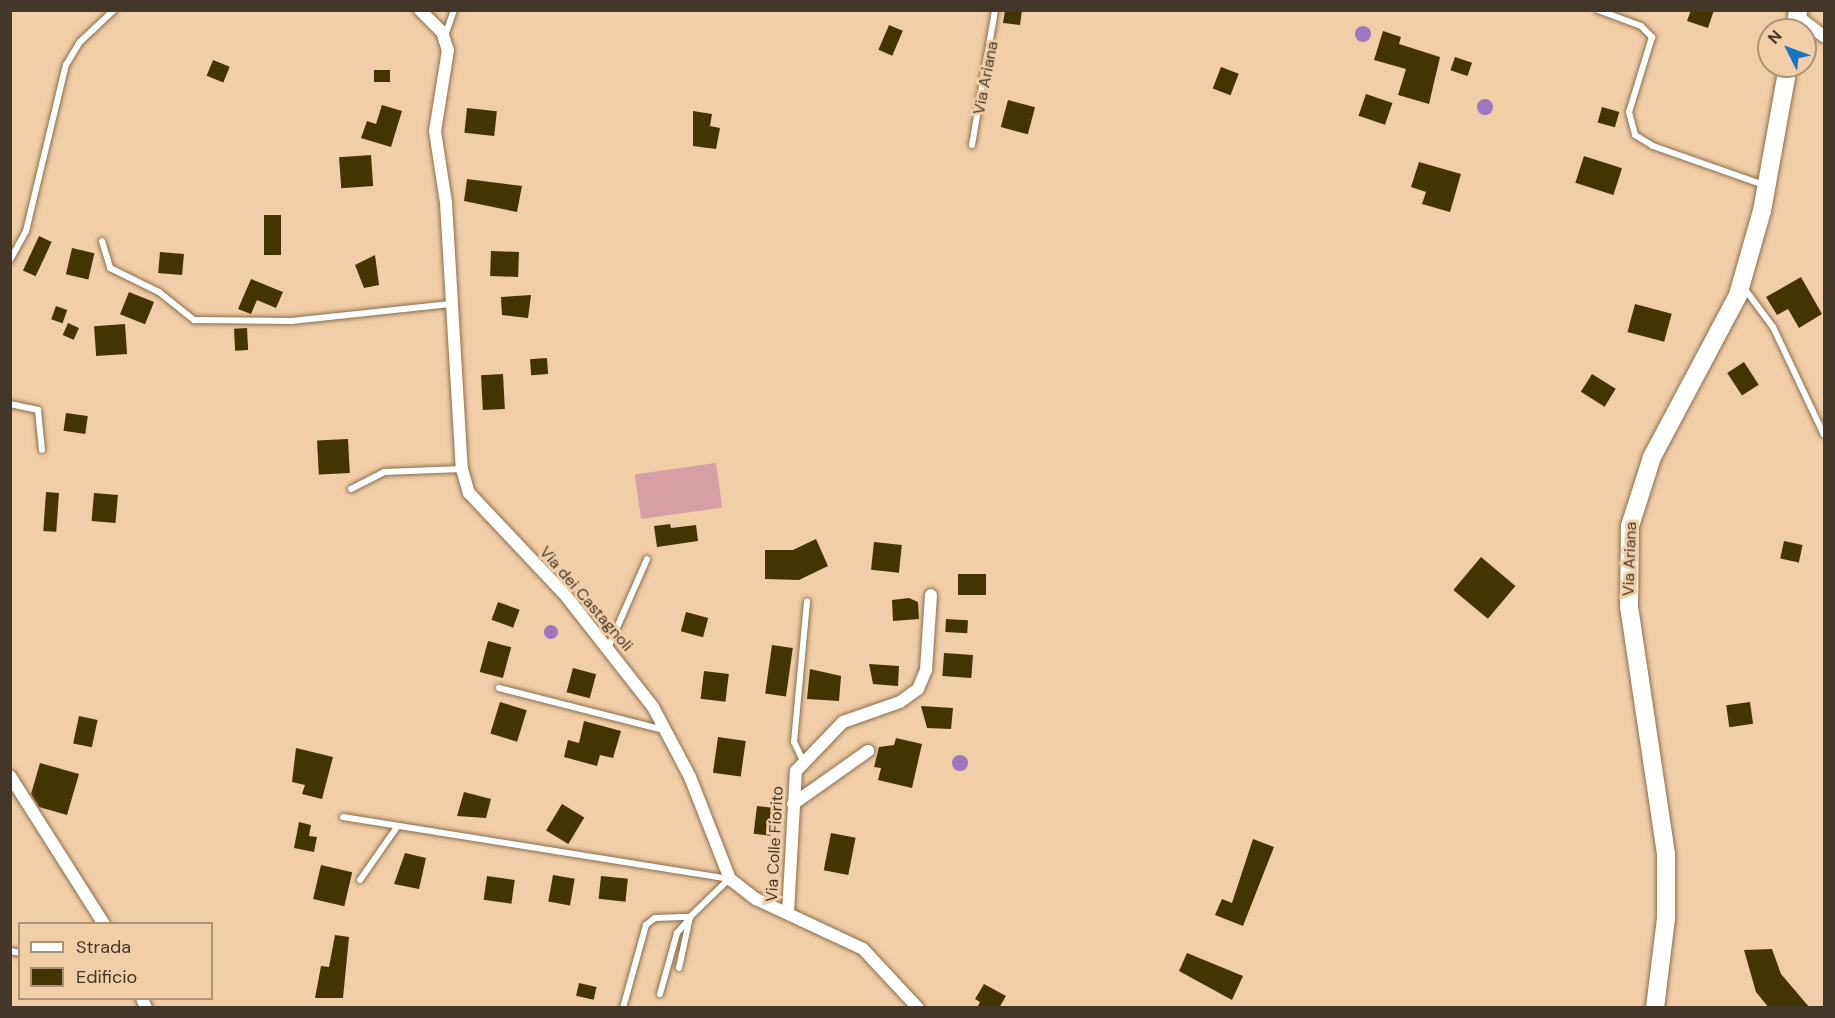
<!DOCTYPE html>
<style>
body{margin:0}
#map{position:relative;width:1835px;height:1018px;overflow:hidden;background:#f0cea8;font-family:"DM Sans",sans-serif}
div>[style]{position:absolute}
.green>*{inset:0;background:#d79ea6;transform-origin:0 0}
.water>*{inset:0;background:#9e76bd}
.round{border-radius:50%}
.building>*{inset:0;background:#443401;transform-origin:0 0}
.roads{filter:drop-shadow(0 0 2px #8c6d4a) drop-shadow(0 0 2px #8c6d4a)}
.lane>*{height:6px;margin:-3px;padding:0 3px;transform-origin:3px;border-radius:3px;background:#fff}
.street>*{height:12px;margin:-6px;padding:0 6px;transform-origin:6px;border-radius:6px;background:#fff}
.secondary>*{height:18px;margin:-9px;padding:0 9px;transform-origin:9px;border-radius:9px;background:#fff}
span{translate:-50% -50%;white-space:nowrap;text-align:center;line-height:1.15;-webkit-text-stroke:6px #f0cea8;paint-order:stroke}
.street-label{font-size:16px;color:#453728}
.frame{position:absolute;inset:0;border:12px solid #453728;pointer-events:none}
.legend{position:absolute;left:18px;top:922px;width:195px;height:78px;box-sizing:border-box;background:#f0cea8;border:2px solid #ac9275;margin:0;padding:8px 10px;list-style:none;font-size:18px;color:#453728}
.legend li{display:flex;align-items:center;gap:12px;height:30px}
.legend b{width:30px;border:2px solid #ac9275}
.north{position:absolute;left:1757px;top:18px;width:60px;height:60px;box-sizing:border-box;background:#f0cea8;border:2px solid #ac9275;border-radius:50%;rotate:312deg;font-size:16px;font-weight:700;line-height:24px;text-align:center;color:#453728}
.north::after{content:'';display:block;margin:auto;width:21px;height:27px;background:#1775c2;clip-path:polygon(50% 0,100% 100%,50% 72%,0 100%)}
</style>
<div id="map">
<div class="green">
<div style="left:716px;top:463px;width:45px;height:82px;rotate:82deg"></div>
</div>
<div class="water">
<div class="round" style="left:1355px;top:26px;width:16px;height:16px"></div>
<div class="round" style="left:1477px;top:99px;width:16px;height:16px"></div>
<div class="round" style="left:544px;top:625px;width:14px;height:14px"></div>
<div class="round" style="left:952px;top:755px;width:16px;height:16px"></div>
</div>
<div class="building">
<div style="clip-path:polygon(1005px 10px,1022px 10px,1020px 25px,1003px 23px)"></div>
<div style="clip-path:polygon(1691px 10px,1714px 10px,1708px 28px,1687px 21px)"></div>
<div style="left:889px;top:25px;width:15px;height:27px;rotate:23deg"></div>
<div style="clip-path:polygon(1383px 31px,1401px 37px,1399px 44px,1440px 57px,1429px 104px,1398px 95px,1406px 69px,1374px 60px)"></div>
<div style="left:1455px;top:57px;width:18px;height:14px;rotate:19deg"></div>
<div style="left:213px;top:60px;width:18px;height:17px;rotate:22deg"></div>
<div style="left:1221px;top:67px;width:19px;height:23px;rotate:21deg"></div>
<div style="left:374px;top:70px;width:16px;height:12px"></div>
<div style="left:1366px;top:94px;width:28px;height:23px;rotate:19deg"></div>
<div style="left:1008px;top:100px;width:28px;height:28px;rotate:15deg"></div>
<div style="clip-path:polygon(382px 105px,402px 111px,391px 147px,361px 138px,367px 121px,376px 124px)"></div>
<div style="left:1602px;top:107px;width:18px;height:16px;rotate:16deg"></div>
<div style="left:467px;top:108px;width:30px;height:25px;rotate:6deg"></div>
<div style="clip-path:polygon(693px 111px,712px 114px,710px 126px,720px 128px,716px 149px,693px 146px)"></div>
<div style="left:371px;top:155px;width:31px;height:32px;rotate:86deg"></div>
<div style="left:1584px;top:156px;width:40px;height:28px;rotate:18deg"></div>
<div style="clip-path:polygon(1419px 162px,1461px 174px,1450px 212px,1422px 204px,1426px 192px,1411px 187px)"></div>
<div style="clip-path:polygon(467px 179px,522px 186px,517px 212px,464px 201px)"></div>
<div style="left:264px;top:215px;width:17px;height:40px"></div>
<div style="left:39px;top:236px;width:14px;height:38px;rotate:25deg"></div>
<div style="left:72px;top:248px;width:23px;height:27px;rotate:13deg"></div>
<div style="left:491px;top:251px;width:28px;height:25px;rotate:2deg"></div>
<div style="left:160px;top:252px;width:24px;height:21px;rotate:5deg"></div>
<div style="clip-path:polygon(375px 255px,379px 285px,364px 288px,355px 265px)"></div>
<div style="clip-path:polygon(1801px 277px,1822px 314px,1799px 328px,1788px 309px,1777px 315px,1766px 297px)"></div>
<div style="clip-path:polygon(251px 279px,283px 292px,276px 308px,257px 300px,251px 314px,238px 309px)"></div>
<div style="left:129px;top:292px;width:27px;height:24px;rotate:22deg"></div>
<div style="clip-path:polygon(531px 295px,528px 318px,502px 315px,501px 297px)"></div>
<div style="left:1635px;top:304px;width:38px;height:29px;rotate:15deg"></div>
<div style="left:56px;top:306px;width:12px;height:14px;rotate:20deg"></div>
<div style="left:68px;top:323px;width:12px;height:13px;rotate:24deg"></div>
<div style="left:125px;top:324px;width:30px;height:31px;rotate:86deg"></div>
<div style="left:247px;top:328px;width:22px;height:13px;rotate:87deg"></div>
<div style="left:547px;top:358px;width:16px;height:17px;rotate:86deg"></div>
<div style="left:1744px;top:362px;width:27px;height:20px;rotate:57deg"></div>
<div style="left:503px;top:374px;width:35px;height:22px;rotate:87deg"></div>
<div style="left:1592px;top:374px;width:28px;height:21px;rotate:32deg"></div>
<div style="left:66px;top:413px;width:22px;height:18px;rotate:8deg"></div>
<div style="left:348px;top:439px;width:34px;height:31px;rotate:87deg"></div>
<div style="left:46px;top:492px;width:13px;height:39px;rotate:4deg"></div>
<div style="left:94px;top:493px;width:24px;height:28px;rotate:5deg"></div>
<div style="clip-path:polygon(670px 524px,671px 528px,696px 525px,698px 541px,657px 547px,654px 526px)"></div>
<div style="clip-path:polygon(816px 539px,828px 566px,799px 580px,765px 579px,765px 550px,793px 550px)"></div>
<div style="left:1784px;top:541px;width:19px;height:18px;rotate:12deg"></div>
<div style="left:874px;top:542px;width:28px;height:28px;rotate:6deg"></div>
<div style="left:1481px;top:557px;width:45px;height:43px;rotate:40deg"></div>
<div style="left:958px;top:574px;width:28px;height:21px"></div>
<div style="clip-path:polygon(909px 598px,918px 602px,919px 619px,893px 621px,892px 600px)"></div>
<div style="left:498px;top:602px;width:23px;height:19px;rotate:20deg"></div>
<div style="left:686px;top:612px;width:23px;height:20px;rotate:15deg"></div>
<div style="left:946px;top:619px;width:22px;height:13px;rotate:3deg"></div>
<div style="left:488px;top:641px;width:24px;height:32px;rotate:15deg"></div>
<div style="left:772px;top:645px;width:21px;height:49px;rotate:8deg"></div>
<div style="left:944px;top:653px;width:29px;height:23px;rotate:4deg"></div>
<div style="clip-path:polygon(869px 664px,899px 666px,898px 686px,873px 684px)"></div>
<div style="left:573px;top:668px;width:24px;height:25px;rotate:15deg"></div>
<div style="clip-path:polygon(810px 669px,841px 676px,839px 701px,807px 699px)"></div>
<div style="left:704px;top:671px;width:25px;height:28px;rotate:7deg"></div>
<div style="left:500px;top:702px;width:28px;height:33px;rotate:17deg"></div>
<div style="left:1750px;top:702px;width:22px;height:24px;rotate:82deg"></div>
<div style="clip-path:polygon(921px 706px,953px 708px,951px 729px,927px 728px)"></div>
<div style="left:79px;top:716px;width:19px;height:28px;rotate:12deg"></div>
<div style="clip-path:polygon(584px 721px,621px 731px,613px 758px,600px 755px,597px 766px,564px 757px,568px 740px,579px 743px)"></div>
<div style="left:718px;top:737px;width:28px;height:36px;rotate:8deg"></div>
<div style="clip-path:polygon(896px 738px,922px 744px,912px 788px,878px 780px,881px 768px,874px 767px,879px 747px,894px 745px)"></div>
<div style="clip-path:polygon(296px 748px,333px 757px,322px 799px,302px 794px,305px 785px,292px 782px)"></div>
<div style="clip-path:polygon(40px 763px,79px 774px,67px 815px,39px 807px,31px 794px)"></div>
<div style="clip-path:polygon(464px 792px,491px 799px,486px 818px,457px 816px)"></div>
<div style="left:562px;top:804px;width:26px;height:31px;rotate:31deg"></div>
<div style="left:757px;top:806px;width:17px;height:28px;rotate:7deg"></div>
<div style="clip-path:polygon(299px 822px,311px 825px,309px 836px,317px 837px,314px 852px,294px 848px)"></div>
<div style="left:831px;top:833px;width:25px;height:38px;rotate:11deg"></div>
<div style="clip-path:polygon(1253px 839px,1274px 847px,1243px 926px,1215px 915px,1222px 899px,1232px 903px)"></div>
<div style="clip-path:polygon(405px 853px,426px 858px,419px 889px,394px 884px)"></div>
<div style="left:321px;top:865px;width:32px;height:35px;rotate:13deg"></div>
<div style="left:553px;top:875px;width:22px;height:27px;rotate:10deg"></div>
<div style="left:487px;top:876px;width:28px;height:24px;rotate:8deg"></div>
<div style="left:601px;top:876px;width:27px;height:23px;rotate:6deg"></div>
<div style="clip-path:polygon(335px 935px,349px 937px,343px 998px,315px 998px,321px 966px,329px 967px)"></div>
<div style="clip-path:polygon(1772px 949px,1781px 974px,1810px 1008px,1769px 1008px,1756px 992px,1744px 950px)"></div>
<div style="clip-path:polygon(1187px 953px,1243px 976px,1232px 1000px,1179px 971px)"></div>
<div style="left:579px;top:983px;width:18px;height:13px;rotate:13deg"></div>
<div style="clip-path:polygon(984px 984px,1006px 996px,999px 1008px,977px 1008px,980px 1002px,975px 999px)"></div>
</div>
<div class="roads">
<div class="lane">
<div style="left:1598px;top:10px;width:46px;rotate:20.4deg"></div>
<div style="left:1641px;top:26px;width:16px;rotate:45deg"></div>
<div style="left:1652px;top:37px;width:78px;rotate:107deg"></div>
<div style="left:1629px;top:112px;width:24px;rotate:75deg"></div>
<div style="left:1635px;top:135px;width:21px;rotate:31deg"></div>
<div style="left:1653px;top:146px;width:118px;rotate:19.4deg"></div>
<div style="left:445px;top:36px;width:28px;rotate:-71deg"></div>
<div style="left:972px;top:145px;width:137px;rotate:-80.3deg"></div>
<div style="left:102px;top:241px;width:28px;rotate:73deg"></div>
<div style="left:110px;top:268px;width:55px;rotate:26.1deg"></div>
<div style="left:159px;top:292px;width:45px;rotate:38.7deg"></div>
<div style="left:194px;top:320px;width:98px;rotate:0.6deg"></div>
<div style="left:292px;top:321px;width:161px;rotate:-6.1deg"></div>
<div style="left:10px;top:260px;width:33px;rotate:-61deg"></div>
<div style="left:26px;top:231px;width:171px;rotate:-76.5deg"></div>
<div style="left:66px;top:65px;width:27px;rotate:-59deg"></div>
<div style="left:80px;top:42px;width:47px;rotate:-43.3deg"></div>
<div style="left:1744px;top:288px;width:49px;rotate:53.4deg"></div>
<div style="left:1773px;top:327px;width:119px;rotate:64.7deg"></div>
<div style="left:10px;top:404px;width:29px;rotate:12deg"></div>
<div style="left:38px;top:410px;width:40px;rotate:84.3deg"></div>
<div style="left:351px;top:489px;width:37px;rotate:-27deg"></div>
<div style="left:384px;top:472px;width:78px;rotate:-2.2deg"></div>
<div style="left:608px;top:648px;width:97px;rotate:-66.3deg"></div>
<div style="left:499px;top:688px;width:170px;rotate:14.3deg"></div>
<div style="left:803px;top:761px;width:21px;rotate:-115deg"></div>
<div style="left:794px;top:742px;width:141px;rotate:-84.7deg"></div>
<div style="left:343px;top:817px;width:391px;rotate:9.1deg"></div>
<div style="left:360px;top:880px;width:65px;rotate:-55.1deg"></div>
<div style="left:10px;top:951px;width:10px;rotate:11deg"></div>
<div style="left:679px;top:968px;width:52px;rotate:-77.8deg"></div>
<div style="left:690px;top:917px;width:54px;rotate:-44.3deg"></div>
<div style="left:660px;top:994px;width:63px;rotate:-74.4deg"></div>
<div style="left:677px;top:933px;width:20px;rotate:-49deg"></div>
<div style="left:623px;top:1008px;width:86px;rotate:-74.5deg"></div>
<div style="left:646px;top:925px;width:11px;rotate:-38deg"></div>
<div style="left:655px;top:918px;width:35px;rotate:-2deg"></div>
</div>
<div class="street">
<div style="left:420px;top:10px;width:31px;rotate:45deg"></div>
<div style="left:442px;top:32px;width:19px;rotate:72deg"></div>
<div style="left:448px;top:50px;width:82px;rotate:99.1deg"></div>
<div style="left:435px;top:131px;width:73px;rotate:81.3deg"></div>
<div style="left:446px;top:203px;width:266px;rotate:86.6deg"></div>
<div style="left:462px;top:469px;width:25px;rotate:74deg"></div>
<div style="left:469px;top:493px;width:141px;rotate:46.7deg"></div>
<div style="left:566px;top:596px;width:141px;rotate:51.9deg"></div>
<div style="left:653px;top:707px;width:79px;rotate:62.1deg"></div>
<div style="left:690px;top:777px;width:110px;rotate:68.6deg"></div>
<div style="left:730px;top:879px;width:33px;rotate:38deg"></div>
<div style="left:756px;top:899px;width:118px;rotate:25deg"></div>
<div style="left:863px;top:949px;width:81px;rotate:47deg"></div>
<div style="left:1797px;top:16px;width:34px;rotate:37deg"></div>
<div style="left:10px;top:776px;width:175px;rotate:57.6deg"></div>
<div style="left:793px;top:804px;width:92px;rotate:-35.2deg"></div>
<div style="left:788px;top:913px;width:142px;rotate:-86.8deg"></div>
<div style="left:796px;top:771px;width:68px;rotate:-46.2deg"></div>
<div style="left:843px;top:722px;width:60px;rotate:-19.3deg"></div>
<div style="left:900px;top:702px;width:22px;rotate:-36deg"></div>
<div style="left:918px;top:689px;width:21px;rotate:-67deg"></div>
<div style="left:926px;top:670px;width:75px;rotate:-86.2deg"></div>
<div style="left:142px;top:998px;width:11px;rotate:68deg"></div>
</div>
<div class="secondary">
<div style="left:1795px;top:30px;width:20px;rotate:-81deg"></div>
<div style="left:1655px;top:1008px;width:91px;rotate:-83deg"></div>
<div style="left:1666px;top:918px;width:64px;rotate:-90deg"></div>
<div style="left:1666px;top:854px;width:251px;rotate:-98.5deg"></div>
<div style="left:1629px;top:606px;width:80px;rotate:-89.3deg"></div>
<div style="left:1630px;top:526px;width:72px;rotate:-72.3deg"></div>
<div style="left:1652px;top:457px;width:183px;rotate:-62deg"></div>
<div style="left:1738px;top:295px;width:87px;rotate:-74.1deg"></div>
<div style="left:1762px;top:211px;width:147px;rotate:-79.8deg"></div>
</div>
</div>
<div class="street-label">
<span style="left:986px;top:78px;rotate:-79deg">Via Ariana</span>
<span style="left:1630px;top:559px;rotate:-88deg">Via Ariana</span>
<span style="left:586px;top:599px;rotate:49deg">Via dei Castagnoli</span>
<span style="left:775px;top:844px;rotate:-87deg">Via Colle Fiorito</span>
</div>
<div class="frame"></div>
<ul class="legend">
<li><b style="height:8px;background:#fff"></b>Strada</li>
<li><b style="height:16px;background:#443401"></b>Edificio</li>
</ul>
<div class="north">N</div>
</div>
